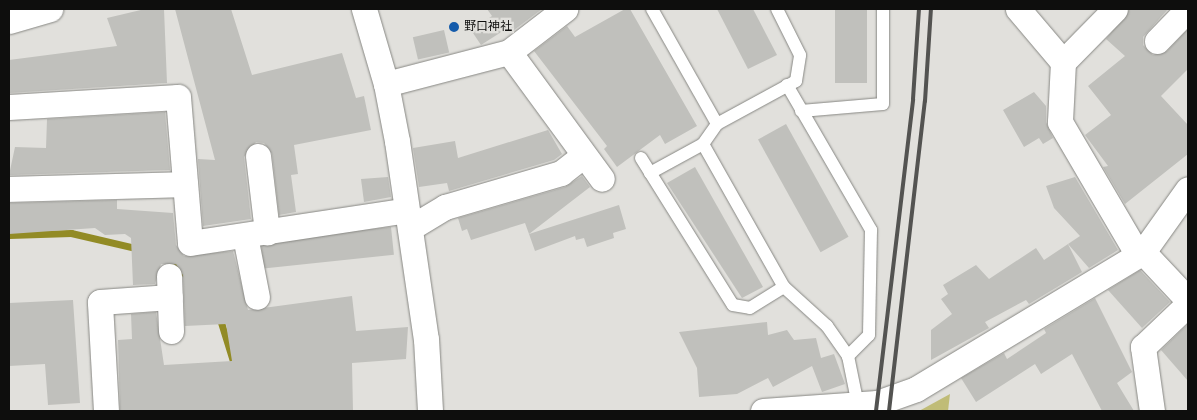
<!DOCTYPE html>
<meta charset="utf-8">
<style>
body{margin:0}
#map{position:relative;width:1197px;height:420px;overflow:hidden;background:#e1e0dc;font-family:Signika,"Noto Sans JP",sans-serif}
div>[style]{position:absolute}
.green>*{inset:0;background:#c0bc77}
.stream>*{height:7px;margin:-3.5px;padding:0 3.5px;transform-origin:3.5px;border-radius:3.5px;background:#928b25}
.building>*{inset:0;background:#c0c0bc;transform-origin:0 0}
.roads{filter:drop-shadow(0 0 1px #878783) drop-shadow(0 0 1px #878783)}
.service>*{height:12px;margin:-6px;padding:0 6px;transform-origin:6px;border-radius:6px;background:#fff}
.minor>*{height:25px;margin:-12.5px;padding:0 12.5px;transform-origin:12.5px;border-radius:12.5px;background:#fff}
.rail>*{height:4px;margin:-2px;padding:0 2px;transform-origin:2px;border-radius:2px;background:#535351}
.dots>*{width:14px;height:14px;translate:-50% -50%;box-sizing:border-box;border:2px solid #e1e0dc;border-radius:50%}
span{translate:-50% -50%;white-space:nowrap;text-align:center;line-height:1.15;-webkit-text-stroke:4.5px #e1e0dc;paint-order:stroke}
.poi-label{font-size:12px;color:#0e0e0d}
.left{translate:0 -50%;text-align:left}
.frame{position:absolute;inset:0;border:10px solid #0e0e0d;pointer-events:none}
</style>
<div id="map">
<div class="green">
<div style="clip-path:polygon(950px 394px,948px 411px,919px 411px)"></div>
</div>
<div class="stream">
<div style="left:9px;top:235px;width:62px;rotate:-1.8deg"></div>
<div style="left:71px;top:233px;width:71px;rotate:13.1deg"></div>
<div style="left:166px;top:259px;width:24px;rotate:38deg"></div>
<div style="left:219px;top:316px;width:47px;rotate:72.7deg"></div>
</div>
<div class="building">
<div style="clip-path:polygon(145px 9px,164px 9px,167px 83px,9px 93px,9px 60px,117px 46px,107px 18px)"></div>
<div style="clip-path:polygon(175px 9px,231px 9px,252px 75px,342px 53px,356px 98px,364px 96px,371px 130px,294px 145px,298px 174px,291px 175px,296px 212px,279px 215px,272px 154px,264px 143px,256px 142px,244px 157px,251px 219px,203px 226px,198px 159px,215px 160px)"></div>
<div style="clip-path:polygon(487px 9px,542px 9px,510px 33px,506px 29px,481px 45px,471px 30px,492px 16px)"></div>
<div style="clip-path:polygon(625px 9px,630px 9px,697px 126px,665px 144px,660px 135px,617px 167px,604px 149px,607px 146px,534px 51px,567px 26px,575px 37px)"></div>
<div style="clip-path:polygon(717px 9px,753px 9px,777px 55px,748px 69px)"></div>
<div style="left:835px;top:9px;width:32px;height:74px"></div>
<div style="clip-path:polygon(1130px 9px,1168px 9px,1143px 37px,1143px 45px,1153px 55px,1167px 51px,1188px 29px,1188px 69px,1161px 96px,1188px 125px,1188px 154px,1125px 204px,1103px 167px,1108px 166px,1085px 135px,1111px 115px,1088px 86px,1125px 56px,1106px 39px)"></div>
<div style="left:444px;top:30px;width:23px;height:32px;rotate:77deg"></div>
<div style="clip-path:polygon(1034px 92px,1046px 106px,1046px 122px,1053px 138px,1043px 144px,1039px 138px,1024px 147px,1003px 110px)"></div>
<div style="clip-path:polygon(165px 112px,170px 170px,9px 175px,15px 147px,46px 148px,47px 119px)"></div>
<div style="left:786px;top:124px;width:129px;height:32px;rotate:61deg"></div>
<div style="clip-path:polygon(548px 130px,562px 154px,554px 160px,449px 191px,447px 183px,419px 187px,413px 148px,455px 141px,458px 158px)"></div>
<div style="clip-path:polygon(695px 167px,763px 287px,742px 298px,667px 183px)"></div>
<div style="clip-path:polygon(582px 176px,590px 187px,529px 234px,525px 223px,471px 240px,467px 229px,462px 231px,458px 218px,565px 187px)"></div>
<div style="clip-path:polygon(388px 177px,391px 197px,364px 202px,361px 179px)"></div>
<div style="clip-path:polygon(1075px 177px,1118px 250px,1089px 268px,1068px 244px,1080px 236px,1054px 208px,1046px 186px)"></div>
<div style="clip-path:polygon(117px 200px,117px 209px,173px 213px,176px 245px,184px 256px,233px 251px,248px 310px,352px 296px,356px 331px,408px 327px,406px 359px,352px 363px,353px 411px,120px 411px,118px 340px,132px 339px,131px 314px,156px 312px,164px 365px,232px 361px,226px 324px,185px 326px,183px 275px,176px 264px,161px 264px,155px 284px,133px 285px,131px 238px,125px 234px,105px 235px,95px 228px,9px 234px,9px 203px)"></div>
<div style="clip-path:polygon(619px 205px,626px 229px,613px 233px,614px 238px,587px 247px,584px 238px,576px 240px,575px 236px,535px 251px,529px 234px)"></div>
<div style="left:391px;top:227px;width:28px;height:131px;rotate:84deg"></div>
<div style="clip-path:polygon(1068px 244px,1082px 272px,1029px 304px,1026px 300px,985px 322px,989px 328px,931px 360px,931px 330px,952px 314px,941px 299px,948px 294px,943px 285px,976px 265px,989px 279px,1036px 248px,1044px 260px)"></div>
<div style="clip-path:polygon(1140px 270px,1170px 302px,1142px 328px,1108px 290px)"></div>
<div style="clip-path:polygon(1095px 298px,1132px 372px,1117px 383px,1134px 411px,1102px 411px,1072px 354px,1041px 374px,1035px 364px,976px 402px,961px 378px,1004px 353px,1007px 359px,1046px 333px,1044px 329px)"></div>
<div style="clip-path:polygon(73px 300px,80px 403px,48px 405px,45px 364px,9px 366px,9px 303px)"></div>
<div style="clip-path:polygon(767px 322px,768px 335px,787px 330px,794px 340px,816px 338px,821px 358px,834px 354px,845px 384px,822px 392px,812px 366px,773px 387px,768px 378px,737px 394px,699px 397px,697px 368px,679px 332px)"></div>
<div style="clip-path:polygon(1188px 324px,1188px 381px,1161px 350px)"></div>
</div>
<div class="roads">
<div class="service">
<div style="left:652px;top:9px;width:132px;rotate:60.5deg"></div>
<div style="left:787px;top:85px;width:168px;rotate:59.9deg"></div>
<div style="left:871px;top:230px;width:105px;rotate:91.1deg"></div>
<div style="left:869px;top:335px;width:30px;rotate:135deg"></div>
<div style="left:801px;top:111px;width:82px;rotate:-4.9deg"></div>
<div style="left:883px;top:104px;width:95px;rotate:-90deg"></div>
<div style="left:703px;top:144px;width:164px;rotate:60.5deg"></div>
<div style="left:784px;top:287px;width:58px;rotate:42.2deg"></div>
<div style="left:827px;top:326px;width:37px;rotate:55deg"></div>
<div style="left:848px;top:356px;width:50px;rotate:78.5deg"></div>
<div style="left:641px;top:158px;width:173px;rotate:58deg"></div>
<div style="left:733px;top:305px;width:17px;rotate:10deg"></div>
<div style="left:750px;top:308px;width:40px;rotate:-32deg"></div>
<div style="left:650px;top:173px;width:60px;rotate:-28.7deg"></div>
<div style="left:703px;top:144px;width:24px;rotate:-55deg"></div>
<div style="left:717px;top:124px;width:90px;rotate:-28.6deg"></div>
<div style="left:796px;top:81px;width:26px;rotate:-81deg"></div>
<div style="left:800px;top:55px;width:51px;rotate:-116.6deg"></div>
</div>
<div class="minor">
<div style="left:364px;top:9px;width:78px;rotate:73.7deg"></div>
<div style="left:386px;top:84px;width:58px;rotate:79.1deg"></div>
<div style="left:397px;top:141px;width:200px;rotate:81.7deg"></div>
<div style="left:426px;top:339px;width:72px;rotate:86.8deg"></div>
<div style="left:1018px;top:9px;width:70px;rotate:49.7deg"></div>
<div style="left:1063px;top:62px;width:60px;rotate:92.9deg"></div>
<div style="left:1060px;top:122px;width:154px;rotate:59.6deg"></div>
<div style="left:9px;top:21px;width:43px;rotate:-16.3deg"></div>
<div style="left:1157px;top:41px;width:45px;rotate:-45.9deg"></div>
<div style="left:509px;top:52px;width:157px;rotate:53.8deg"></div>
<div style="left:1063px;top:62px;width:74px;rotate:-45.5deg"></div>
<div style="left:386px;top:84px;width:127px;rotate:-14.6deg"></div>
<div style="left:509px;top:52px;width:71px;rotate:-37.5deg"></div>
<div style="left:9px;top:107px;width:169px;rotate:-3.4deg"></div>
<div style="left:178px;top:97px;width:146px;rotate:85.3deg"></div>
<div style="left:190px;top:243px;width:219px;rotate:-8.6deg"></div>
<div style="left:258px;top:156px;width:77px;rotate:83.2deg"></div>
<div style="left:9px;top:189px;width:176px;rotate:-1.6deg"></div>
<div style="left:410px;top:228px;width:41px;rotate:-31deg"></div>
<div style="left:445px;top:207px;width:121px;rotate:-16.3deg"></div>
<div style="left:561px;top:173px;width:28px;rotate:-38deg"></div>
<div style="left:245px;top:236px;width:62px;rotate:78.9deg"></div>
<div style="left:1143px;top:252px;width:66px;rotate:46.8deg"></div>
<div style="left:169px;top:276px;width:55px;rotate:87.9deg"></div>
<div style="left:106px;top:411px;width:109px;rotate:-93.2deg"></div>
<div style="left:100px;top:302px;width:70px;rotate:-4.1deg"></div>
<div style="left:763px;top:411px;width:114px;rotate:-4deg"></div>
<div style="left:877px;top:403px;width:41px;rotate:-19.7deg"></div>
<div style="left:916px;top:389px;width:265px;rotate:-31.1deg"></div>
<div style="left:1143px;top:252px;width:77px;rotate:-54.5deg"></div>
<div style="left:1152px;top:411px;width:65px;rotate:-98deg"></div>
<div style="left:1143px;top:347px;width:62px;rotate:-43.7deg"></div>
</div>
</div>
<div class="rail">
<div style="left:876px;top:411px;width:314px;rotate:-83.2deg"></div>
<div style="left:913px;top:99px;width:90px;rotate:-86.2deg"></div>
<div style="left:889px;top:411px;width:312px;rotate:-83.4deg"></div>
<div style="left:925px;top:101px;width:92px;rotate:-86.3deg"></div>
</div>
<div class="dots">
<div style="left:454px;top:27px;background:#145bab"></div>
</div>
<div class="poi-label">
<span class="left" style="left:464px;top:27px">野口神社</span>
</div>
<div class="frame"></div>
</div>
